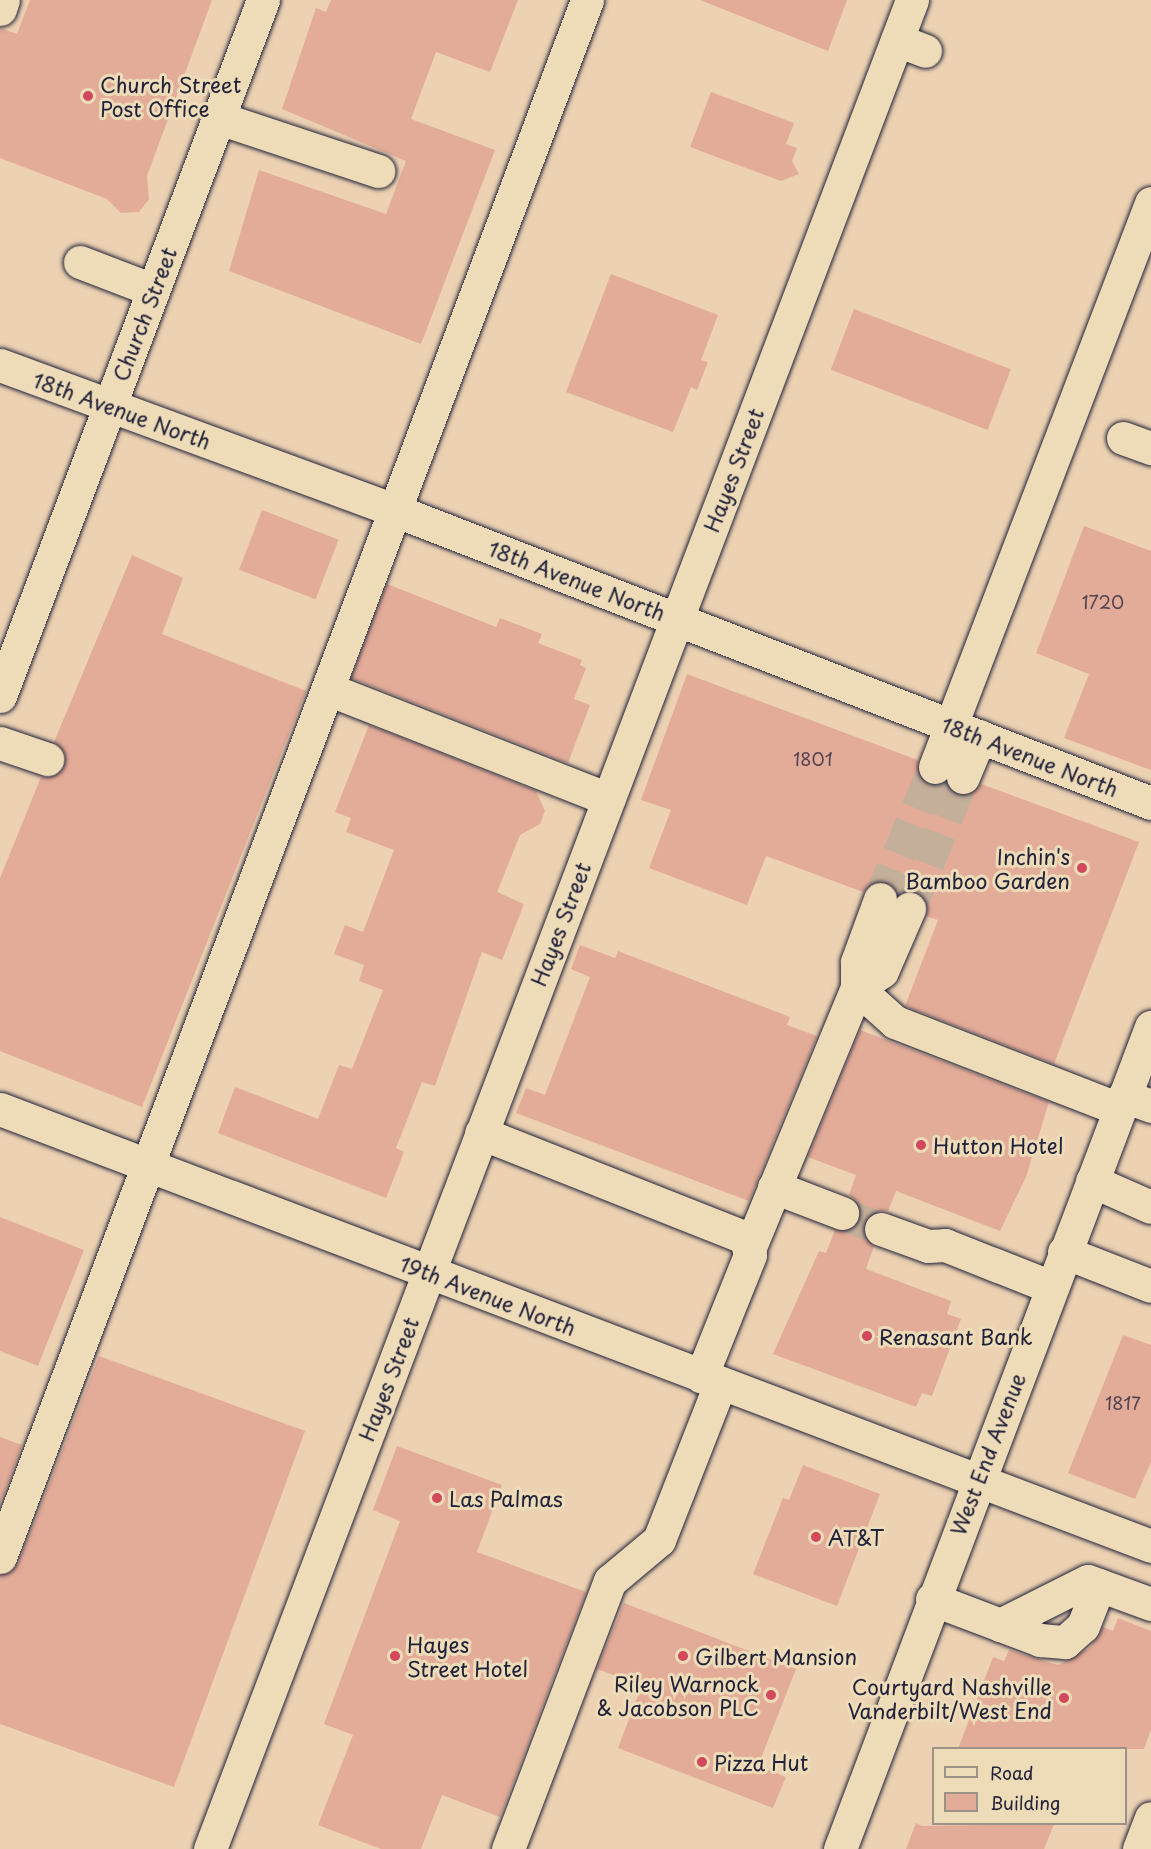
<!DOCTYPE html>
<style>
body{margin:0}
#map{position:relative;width:1151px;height:1849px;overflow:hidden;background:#ecd2b2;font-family:"Playpen Sans",sans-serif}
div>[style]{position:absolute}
.building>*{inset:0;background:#e3ac98;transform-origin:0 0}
.minor-tunnel>*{height:33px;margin-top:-16.5px;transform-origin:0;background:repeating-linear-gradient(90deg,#c4af9a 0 33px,transparent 0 49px)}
.roads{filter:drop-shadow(0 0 2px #22223b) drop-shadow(0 0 2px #22223b)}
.minor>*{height:33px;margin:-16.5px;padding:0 16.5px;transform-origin:16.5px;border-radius:16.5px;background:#eedcb9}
.major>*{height:33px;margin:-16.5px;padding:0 16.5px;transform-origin:16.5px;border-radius:16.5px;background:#eedcb9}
.dots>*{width:16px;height:16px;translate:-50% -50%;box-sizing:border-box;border:3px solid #eedcb9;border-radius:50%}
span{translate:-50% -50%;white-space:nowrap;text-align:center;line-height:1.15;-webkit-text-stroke:6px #eedcb9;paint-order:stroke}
.number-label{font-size:18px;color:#524452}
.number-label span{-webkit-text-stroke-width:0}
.poi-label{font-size:21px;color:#22223b}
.left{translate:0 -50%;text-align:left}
.right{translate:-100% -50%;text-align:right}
.street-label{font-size:21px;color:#22223b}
.legend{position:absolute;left:932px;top:1747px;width:195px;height:78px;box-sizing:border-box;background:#eedcb9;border:2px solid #9c9287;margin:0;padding:8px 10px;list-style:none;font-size:18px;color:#22223b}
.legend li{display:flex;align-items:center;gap:12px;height:30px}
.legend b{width:30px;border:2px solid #9c9287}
</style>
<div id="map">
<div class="building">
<div style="clip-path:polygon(30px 0,212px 0,147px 176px,149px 199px,139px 212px,121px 213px,107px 199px,0 158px,0 28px,17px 34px)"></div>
<div style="clip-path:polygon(331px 0,518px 0,490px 72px,436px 52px,411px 119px,495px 150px,421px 344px,229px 271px,259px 170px,386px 214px,406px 161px,282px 109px,316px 8px,326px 12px)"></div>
<div style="clip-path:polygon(700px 0,847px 0,828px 51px)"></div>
<div style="clip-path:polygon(711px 92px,794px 123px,786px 144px,797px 148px,792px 161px,799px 174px,781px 181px,690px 147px)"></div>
<div style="clip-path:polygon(611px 274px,718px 315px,701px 360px,708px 362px,697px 390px,691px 387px,673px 432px,566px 392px)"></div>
<div style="left:854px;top:309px;width:168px;height:65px;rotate:21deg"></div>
<div style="left:262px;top:510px;width:82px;height:64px;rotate:21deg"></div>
<div style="clip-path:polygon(1084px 526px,1151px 551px,1151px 770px,1064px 738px,1089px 674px,1036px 653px)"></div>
<div style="clip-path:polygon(132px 555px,183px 578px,162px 634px,306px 691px,142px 1107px,0 1051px,0 878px,41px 777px,51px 777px,64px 766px,65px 755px,54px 742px)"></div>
<div style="clip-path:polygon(387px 584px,496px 627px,500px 618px,542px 634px,538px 643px,582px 660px,580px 665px,586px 668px,574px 699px,590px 705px,568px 763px,351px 678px)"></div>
<div style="clip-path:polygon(687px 674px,918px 760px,920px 778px,929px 785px,945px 782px,965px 796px,981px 784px,1139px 842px,1054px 1064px,905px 1006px,938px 920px,926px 916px,924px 898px,917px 892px,898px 894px,887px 882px,877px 880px,863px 892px,766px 856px,747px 905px,649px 868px,671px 810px,641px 800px)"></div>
<div style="clip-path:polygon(369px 725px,536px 791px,545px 811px,540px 824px,520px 835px,497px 892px,524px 904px,502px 960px,482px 952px,435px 1086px,422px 1082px,396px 1148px,404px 1152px,386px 1198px,218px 1133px,235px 1087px,318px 1119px,339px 1065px,352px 1069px,383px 990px,359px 981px,364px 965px,334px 954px,345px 925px,363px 932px,394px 850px,346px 832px,351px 818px,335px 812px)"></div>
<div style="clip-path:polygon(580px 945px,615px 958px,618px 951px,790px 1017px,787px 1025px,817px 1036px,749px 1201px,516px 1113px,526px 1088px,545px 1095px,590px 977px,571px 969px)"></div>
<div style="clip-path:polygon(860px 1030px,1049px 1102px,1026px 1177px,1000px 1231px,896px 1191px,888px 1211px,877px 1211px,864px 1222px,863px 1233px,874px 1246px,866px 1269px,951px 1301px,947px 1314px,961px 1319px,932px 1396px,922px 1393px,916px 1407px,773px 1354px,819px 1251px,826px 1253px,835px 1230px,853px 1228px,860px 1219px,857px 1202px,849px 1195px,856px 1175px,808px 1157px)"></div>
<div style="clip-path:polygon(0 1217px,84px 1250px,38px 1366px,0 1351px)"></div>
<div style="clip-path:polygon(1123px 1335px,1151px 1345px,1151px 1462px,1135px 1499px,1068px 1473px)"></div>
<div style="clip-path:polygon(99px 1356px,305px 1431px,174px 1787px,0 1724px,0 1575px,18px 1564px)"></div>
<div style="clip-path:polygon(0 1437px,22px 1445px,0 1504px)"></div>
<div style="clip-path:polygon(397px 1446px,502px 1485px,477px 1552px,586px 1592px,500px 1817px,442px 1795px,421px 1849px,381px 1849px,318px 1825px,353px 1735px,324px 1724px,400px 1521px,373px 1510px)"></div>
<div style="clip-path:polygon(803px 1465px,880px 1494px,837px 1606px,753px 1574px,783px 1498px,789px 1500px)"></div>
<div style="clip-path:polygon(624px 1603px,796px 1669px,758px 1766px,786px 1777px,773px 1808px,618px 1748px,642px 1685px,597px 1669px)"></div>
<div style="clip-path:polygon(1118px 1618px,1151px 1631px,1151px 1730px,1144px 1749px,958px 1749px,993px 1657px,1004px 1661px,1009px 1650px,1058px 1665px,1090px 1648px,1103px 1627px,1113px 1631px)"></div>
<div style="clip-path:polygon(916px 1823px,922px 1826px,1054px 1824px,1044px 1849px,906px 1849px)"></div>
</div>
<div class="minor-tunnel">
<div style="left:880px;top:899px;width:143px;rotate:-67.4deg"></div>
<div style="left:909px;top:909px;width:143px;rotate:-67.8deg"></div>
<div style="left:842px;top:1213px;width:42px;rotate:22.3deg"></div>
</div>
<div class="roads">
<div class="minor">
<div style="left:0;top:9px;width:9px;rotate:-72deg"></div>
<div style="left:897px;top:40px;width:30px;rotate:21deg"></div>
<div style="left:219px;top:118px;width:168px;rotate:18.4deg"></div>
<div style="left:80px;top:262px;width:78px;rotate:21deg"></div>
<div style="left:1123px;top:438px;width:30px;rotate:20deg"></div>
<div style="left:330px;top:690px;width:299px;rotate:21.4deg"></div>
<div style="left:0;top:743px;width:50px;rotate:18.8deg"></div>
<div style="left:935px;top:767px;width:604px;rotate:-69.04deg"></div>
<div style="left:963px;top:777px;width:44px;rotate:-67.5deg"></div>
<div style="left:857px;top:988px;width:51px;rotate:41.8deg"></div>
<div style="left:895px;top:1022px;width:240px;rotate:21.2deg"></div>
<div style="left:857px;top:988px;width:30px;rotate:-34deg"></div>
<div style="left:882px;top:971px;width:68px;rotate:-66.5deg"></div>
<div style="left:1124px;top:1096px;width:29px;rotate:20deg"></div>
<div style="left:0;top:1109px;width:1231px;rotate:20.79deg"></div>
<div style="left:481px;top:1133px;width:285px;rotate:21.6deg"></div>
<div style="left:746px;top:1238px;width:17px;rotate:77deg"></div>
<div style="left:750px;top:1255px;width:131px;rotate:111.9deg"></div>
<div style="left:1092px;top:1181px;width:64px;rotate:23.8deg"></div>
<div style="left:774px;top:1187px;width:73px;rotate:20.9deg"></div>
<div style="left:881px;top:1229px;width:50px;rotate:19.9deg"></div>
<div style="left:928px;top:1246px;width:17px;rotate:-3deg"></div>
<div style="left:945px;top:1245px;width:114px;rotate:21.6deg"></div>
<div style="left:750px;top:1247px;width:280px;rotate:-67.6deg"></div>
<div style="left:857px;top:988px;width:26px;rotate:-90deg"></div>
<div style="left:857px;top:962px;width:67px;rotate:-69.9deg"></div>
<div style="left:1064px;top:1252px;width:93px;rotate:21.3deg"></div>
<div style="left:0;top:1557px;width:1664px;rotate:-69.34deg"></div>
<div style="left:932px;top:1599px;width:116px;rotate:20.8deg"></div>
<div style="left:1040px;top:1640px;width:25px;rotate:5deg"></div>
<div style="left:1065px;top:1642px;width:24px;rotate:-42deg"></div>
<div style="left:1083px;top:1626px;width:44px;rotate:-68.7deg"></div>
<div style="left:1000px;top:1625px;width:98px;rotate:-26.6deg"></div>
<div style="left:1088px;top:1581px;width:67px;rotate:20.1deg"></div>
<div style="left:210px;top:1849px;width:1978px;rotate:-69.21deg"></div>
<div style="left:508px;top:1849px;width:287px;rotate:-69.2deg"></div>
<div style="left:610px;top:1581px;width:64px;rotate:-39.9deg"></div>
<div style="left:659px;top:1540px;width:168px;rotate:-68.6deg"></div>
<div style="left:1139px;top:1849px;width:33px;rotate:-69deg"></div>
</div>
<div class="major">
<div style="left:0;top:365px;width:420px;rotate:20.2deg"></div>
<div style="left:394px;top:510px;width:812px;rotate:21.16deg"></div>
<div style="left:0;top:696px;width:744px;rotate:-69.3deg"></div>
<div style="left:840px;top:1849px;width:879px;rotate:-69.28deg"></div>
</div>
</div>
<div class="dots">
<div style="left:88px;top:96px;background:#d1495b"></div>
<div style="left:1082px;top:868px;background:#d1495b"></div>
<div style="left:921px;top:1145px;background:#d1495b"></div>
<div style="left:867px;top:1336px;background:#d1495b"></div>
<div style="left:437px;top:1498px;background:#d1495b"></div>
<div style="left:816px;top:1537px;background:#d1495b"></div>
<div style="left:395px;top:1656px;background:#d1495b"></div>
<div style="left:683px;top:1656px;background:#d1495b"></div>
<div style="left:771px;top:1695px;background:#d1495b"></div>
<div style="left:1064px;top:1698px;background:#d1495b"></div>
<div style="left:702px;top:1762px;background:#d1495b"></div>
</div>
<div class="number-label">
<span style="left:1103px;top:602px">1720</span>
<span style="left:813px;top:759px">1801</span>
<span style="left:1123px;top:1403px">1817</span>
</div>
<div class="poi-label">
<span class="left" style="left:100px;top:96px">Church Street<br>Post Office</span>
<span class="right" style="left:1070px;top:868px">Inchin's<br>Bamboo Garden</span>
<span class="left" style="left:933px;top:1145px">Hutton Hotel</span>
<span class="left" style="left:879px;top:1336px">Renasant Bank</span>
<span class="left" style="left:449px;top:1498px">Las Palmas</span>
<span class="left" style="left:828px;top:1537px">AT&amp;T</span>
<span class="left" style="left:407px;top:1656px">Hayes<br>Street Hotel</span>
<span class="left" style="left:695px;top:1656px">Gilbert Mansion</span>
<span class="right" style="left:759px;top:1695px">Riley Warnock<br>&amp; Jacobson PLC</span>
<span class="right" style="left:1052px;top:1698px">Courtyard Nashville<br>Vanderbilt/West End</span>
<span class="left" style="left:714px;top:1762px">Pizza Hut</span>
</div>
<div class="street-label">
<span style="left:144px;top:314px;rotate:-69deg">Church Street</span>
<span style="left:122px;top:410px;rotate:20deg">18th Avenue North</span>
<span style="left:733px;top:470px;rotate:-69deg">Hayes Street</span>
<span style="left:577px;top:580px;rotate:21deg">18th Avenue North</span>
<span style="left:1030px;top:756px;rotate:21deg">18th Avenue North</span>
<span style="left:560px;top:924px;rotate:-69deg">Hayes Street</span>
<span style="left:488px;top:1295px;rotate:21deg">19th Avenue North</span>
<span style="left:388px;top:1379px;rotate:-69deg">Hayes Street</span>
<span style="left:987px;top:1454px;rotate:-69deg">West End Avenue</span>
</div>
<ul class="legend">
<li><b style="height:8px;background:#eedcb9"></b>Road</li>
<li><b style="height:16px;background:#e3ac98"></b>Building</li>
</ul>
</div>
